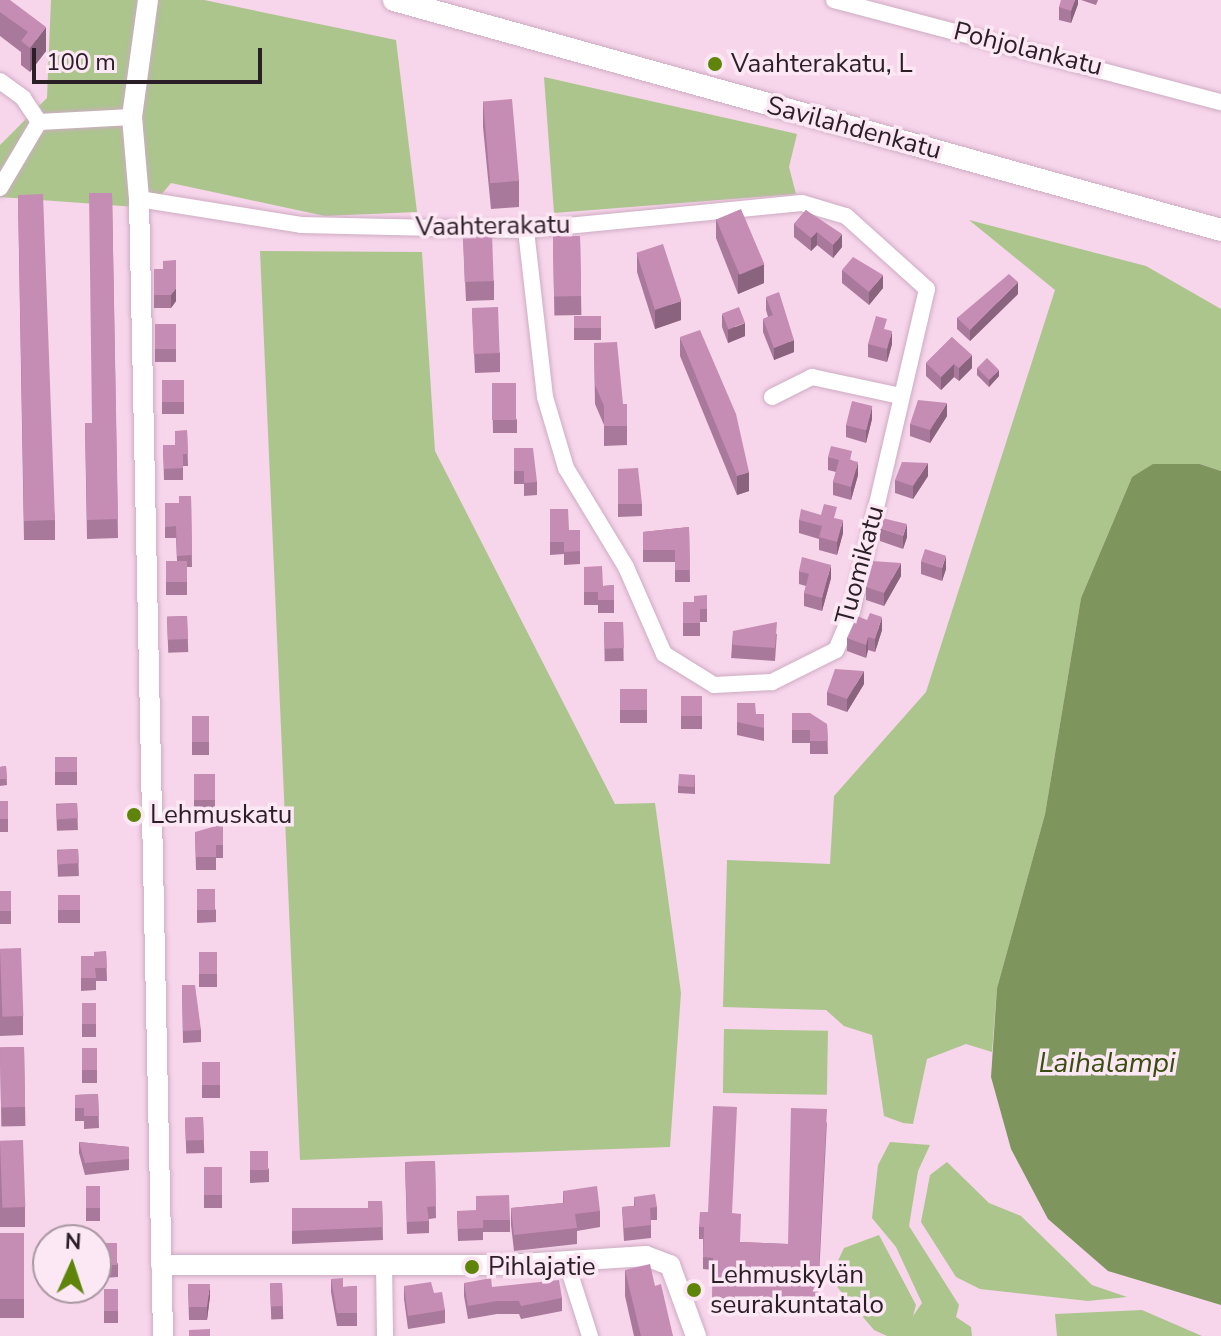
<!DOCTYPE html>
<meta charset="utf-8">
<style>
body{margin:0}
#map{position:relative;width:1221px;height:1336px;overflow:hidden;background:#f7d5eb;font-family:"Nunito Sans",sans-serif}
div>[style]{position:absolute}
.green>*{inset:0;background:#acc58d;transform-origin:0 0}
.water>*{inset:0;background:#7e965e}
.roads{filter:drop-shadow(0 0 2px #cdacc2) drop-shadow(0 0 2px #cdacc2)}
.minor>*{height:16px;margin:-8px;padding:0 8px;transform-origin:8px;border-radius:8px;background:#fff}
.tertiary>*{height:20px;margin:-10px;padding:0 10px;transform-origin:10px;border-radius:10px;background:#fff}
.secondary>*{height:22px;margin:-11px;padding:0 11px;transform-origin:11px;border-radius:11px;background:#fff}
.wall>*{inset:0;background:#a9799b;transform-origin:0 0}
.shaded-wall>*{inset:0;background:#8a637e}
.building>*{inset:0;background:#c58db4;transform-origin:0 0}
.dots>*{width:22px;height:22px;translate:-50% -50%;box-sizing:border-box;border:4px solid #fce7f4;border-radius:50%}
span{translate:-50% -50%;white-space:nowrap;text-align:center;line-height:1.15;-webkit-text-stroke:7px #fce7f4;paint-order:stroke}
.street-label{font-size:26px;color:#2b1f27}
.poi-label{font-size:26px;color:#2b1f27}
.left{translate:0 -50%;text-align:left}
.water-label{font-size:28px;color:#374e0d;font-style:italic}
.north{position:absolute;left:32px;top:1224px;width:80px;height:80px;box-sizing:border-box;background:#fce7f4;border:2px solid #a897a2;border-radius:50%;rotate:3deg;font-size:22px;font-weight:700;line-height:32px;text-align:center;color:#2b1f27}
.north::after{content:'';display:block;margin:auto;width:28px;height:36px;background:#5e8509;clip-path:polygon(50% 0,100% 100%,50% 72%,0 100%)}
.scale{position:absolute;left:32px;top:48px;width:230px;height:36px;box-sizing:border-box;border:4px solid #2b1f27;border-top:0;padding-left:10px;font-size:24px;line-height:28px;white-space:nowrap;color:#2b1f27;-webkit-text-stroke:6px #fce7f4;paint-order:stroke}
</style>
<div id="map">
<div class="green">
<div style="clip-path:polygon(51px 0,204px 0,396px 40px,417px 212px,325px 216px,171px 183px,150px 208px,0 197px,0 145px,47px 98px)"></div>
<div style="clip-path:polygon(544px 77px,797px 134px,789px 167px,796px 194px,554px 213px)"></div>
<div style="clip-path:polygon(969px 220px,1146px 266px,1221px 309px,1221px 471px,1200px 464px,1132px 477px,1081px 598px,1045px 814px,997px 988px,992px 1052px,966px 1044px,927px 1059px,913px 1124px,903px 1123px,884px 1116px,872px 1035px,844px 1026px,826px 1010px,723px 1007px,727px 860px,830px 864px,834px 796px,926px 692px,1055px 290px)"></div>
<div style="clip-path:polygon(260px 251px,422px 252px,435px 451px,615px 804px,655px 803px,681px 993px,670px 1147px,300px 1160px)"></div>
<div style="left:724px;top:1029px;width:104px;height:64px;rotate:1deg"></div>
<div style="clip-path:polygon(890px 1142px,930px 1145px,918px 1171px,909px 1226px,959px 1305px,956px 1317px,971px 1327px,972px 1336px,887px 1336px,874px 1330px,838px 1288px,835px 1267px,844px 1248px,879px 1235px,916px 1305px,913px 1316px,922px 1303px,896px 1247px,872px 1218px,878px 1165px)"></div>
<div style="clip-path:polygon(947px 1162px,989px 1203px,1021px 1216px,1092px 1285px,1127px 1297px,1088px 1301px,980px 1289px,956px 1277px,921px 1222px,930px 1175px)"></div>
<div style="clip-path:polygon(1142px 1310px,1202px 1336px,1057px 1336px,1055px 1314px)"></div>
</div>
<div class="water">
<div style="clip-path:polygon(1153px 464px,1200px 464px,1221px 471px,1221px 1305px,1108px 1271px,1048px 1219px,1011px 1149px,991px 1077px,997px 988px,1045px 814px,1081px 598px,1132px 477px)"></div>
</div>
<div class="roads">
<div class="minor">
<div style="left:834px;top:0;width:400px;rotate:14.8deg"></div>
<div style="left:0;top:81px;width:29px;rotate:36deg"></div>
<div style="left:23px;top:98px;width:29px;rotate:56deg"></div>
<div style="left:0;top:188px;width:77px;rotate:-59.4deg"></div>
<div style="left:39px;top:122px;width:93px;rotate:-3.1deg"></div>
<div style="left:139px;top:199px;width:164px;rotate:9.1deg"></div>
<div style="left:301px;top:225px;width:225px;rotate:1.3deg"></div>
<div style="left:526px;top:230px;width:277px;rotate:-5.6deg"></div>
<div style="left:802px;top:203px;width:46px;rotate:16.5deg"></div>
<div style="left:846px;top:216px;width:109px;rotate:42deg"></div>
<div style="left:927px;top:289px;width:335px;rotate:103.1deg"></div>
<div style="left:851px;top:615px;width:38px;rotate:113deg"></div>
<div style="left:836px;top:650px;width:72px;rotate:153.4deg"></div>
<div style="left:772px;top:682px;width:58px;rotate:177deg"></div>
<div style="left:714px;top:685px;width:59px;rotate:-148.2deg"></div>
<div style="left:664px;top:654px;width:95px;rotate:-113.6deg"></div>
<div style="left:626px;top:567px;width:116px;rotate:-121.2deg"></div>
<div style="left:566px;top:468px;width:74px;rotate:-106.5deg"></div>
<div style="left:545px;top:397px;width:168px;rotate:-96.5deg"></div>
<div style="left:772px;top:397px;width:45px;rotate:-26.6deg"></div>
<div style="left:812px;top:377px;width:91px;rotate:12.1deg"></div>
<div style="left:566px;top:1261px;width:79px;rotate:72.3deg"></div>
<div style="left:384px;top:1263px;width:73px;rotate:89.2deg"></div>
</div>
<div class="tertiary">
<div style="left:148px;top:0;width:118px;rotate:97.8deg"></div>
<div style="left:132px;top:117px;width:82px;rotate:85.1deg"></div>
<div style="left:139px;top:199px;width:1137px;rotate:88.79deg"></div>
<div style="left:161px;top:1265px;width:346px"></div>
<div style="left:507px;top:1265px;width:139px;rotate:-3.7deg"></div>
<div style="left:646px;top:1256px;width:26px;rotate:21deg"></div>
<div style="left:670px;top:1265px;width:76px;rotate:69.9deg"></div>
</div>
<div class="secondary">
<div style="left:394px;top:0;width:858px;rotate:15.54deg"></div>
</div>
</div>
<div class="wall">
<div style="clip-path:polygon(0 0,46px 51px,30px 72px,21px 65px,21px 52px,0 36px)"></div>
<div style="clip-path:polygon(1078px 0,1078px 4px,1071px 23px,1059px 20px,1059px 7px)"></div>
<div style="clip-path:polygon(1081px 0,1098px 0,1096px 5px)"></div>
<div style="clip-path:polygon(483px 101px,519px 181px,519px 207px,491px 209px,483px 127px)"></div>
<div style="clip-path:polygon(112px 193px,118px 538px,87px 539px,85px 423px,92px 423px)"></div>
<div style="clip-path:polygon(18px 195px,55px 520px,55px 540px,24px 540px)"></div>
<div style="clip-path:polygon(806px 210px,842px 247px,833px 258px,817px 245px,811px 251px,794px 237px,794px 224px)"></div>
<div style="clip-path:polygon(716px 219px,764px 283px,738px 294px,716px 238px)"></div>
<div style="clip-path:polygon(463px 236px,494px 281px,494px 300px,466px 301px)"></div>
<div style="left:580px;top:236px;width:79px;height:27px;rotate:89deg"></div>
<div style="clip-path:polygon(637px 253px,681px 320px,655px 329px,637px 272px)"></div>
<div style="clip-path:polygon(154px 269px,163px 269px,176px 301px,171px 308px,154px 308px)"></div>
<div style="clip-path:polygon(842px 270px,883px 288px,869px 305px,842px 283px)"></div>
<div style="clip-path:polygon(1018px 294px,970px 341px,957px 329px,957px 318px)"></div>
<div style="clip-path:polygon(766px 297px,794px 352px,774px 360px,763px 332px,763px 319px,768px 317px,766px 310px)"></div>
<div style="clip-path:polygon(472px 309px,500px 353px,500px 372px,475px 373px)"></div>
<div style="clip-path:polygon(722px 314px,745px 336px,728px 343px,722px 327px)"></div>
<div style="left:601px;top:316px;width:24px;height:27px;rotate:90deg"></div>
<div style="left:155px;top:324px;width:21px;height:38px"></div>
<div style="clip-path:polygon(887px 330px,892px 344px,887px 362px,868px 357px,868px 344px)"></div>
<div style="clip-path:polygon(680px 337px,749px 491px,737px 495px,680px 356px)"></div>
<div style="clip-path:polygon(952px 337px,972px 368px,959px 381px,954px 377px,941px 390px,926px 376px,926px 363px)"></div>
<div style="clip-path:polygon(594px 343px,623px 404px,627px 404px,627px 445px,604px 446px,604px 425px,595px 404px)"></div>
<div style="clip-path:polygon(977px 368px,999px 376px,989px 387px,977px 375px)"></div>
<div style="left:162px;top:380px;width:22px;height:34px"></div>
<div style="clip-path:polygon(492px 383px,517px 420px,517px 433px,493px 433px)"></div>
<div style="clip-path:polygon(947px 416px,930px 443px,910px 436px,910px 424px)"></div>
<div style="clip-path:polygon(872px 419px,866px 443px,846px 437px,846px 425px)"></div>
<div style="clip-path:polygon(187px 430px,188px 466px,183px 466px,183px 480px,164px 480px,163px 445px,175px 445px)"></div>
<div style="clip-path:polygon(514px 448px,537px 482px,537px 495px,524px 496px,524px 484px,514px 484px)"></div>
<div style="clip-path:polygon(828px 457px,852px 460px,858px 475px,851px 500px,833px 495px,833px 482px,836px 472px,828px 470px)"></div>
<div style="clip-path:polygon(618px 469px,642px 504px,642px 516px,618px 517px)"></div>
<div style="clip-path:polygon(928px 476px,913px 499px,895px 493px,895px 480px)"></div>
<div style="clip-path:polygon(191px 496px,192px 567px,187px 567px,187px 595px,166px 595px,166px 562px,177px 561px,176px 538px,165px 538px,165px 503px,179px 503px)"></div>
<div style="clip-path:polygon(550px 509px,569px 530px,580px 530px,580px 564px,564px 565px,564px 554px,550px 555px)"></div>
<div style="clip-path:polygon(837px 519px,843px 533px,837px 555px,819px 550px,819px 539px,799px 533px,799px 520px)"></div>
<div style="clip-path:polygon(689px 527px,690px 582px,675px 582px,675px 562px,643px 562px,643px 532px)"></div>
<div style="clip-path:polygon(880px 528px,907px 537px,903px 549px,880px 541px)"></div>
<div style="clip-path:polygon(921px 561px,946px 569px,942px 581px,921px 574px)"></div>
<div style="clip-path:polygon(584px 567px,603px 586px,614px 585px,614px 613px,598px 613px,598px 605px,584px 605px)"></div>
<div style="clip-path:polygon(799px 571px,831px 578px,822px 611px,804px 606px,804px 593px,806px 586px,799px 584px)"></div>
<div style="clip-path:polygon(901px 576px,884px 606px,866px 600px,866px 587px)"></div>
<div style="clip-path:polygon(707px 595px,707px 622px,700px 622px,700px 636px,683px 636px,683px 602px,694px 602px)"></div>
<div style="left:187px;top:616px;width:36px;height:20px;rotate:88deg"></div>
<div style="left:623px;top:622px;width:39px;height:19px;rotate:89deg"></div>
<div style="clip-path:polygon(882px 630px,875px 652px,868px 650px,866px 658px,847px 651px,847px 638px)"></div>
<div style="left:733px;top:631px;width:44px;height:27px;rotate:4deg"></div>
<div style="clip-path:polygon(864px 684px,847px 712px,827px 705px,827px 692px)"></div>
<div style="left:647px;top:689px;width:34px;height:27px;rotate:90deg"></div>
<div style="left:702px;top:696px;width:33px;height:21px;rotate:90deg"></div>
<div style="clip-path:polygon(737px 703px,756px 714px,764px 714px,764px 741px,737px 735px)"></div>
<div style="clip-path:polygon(792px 713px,827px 724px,828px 754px,810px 754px,810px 743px,792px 743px)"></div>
<div style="left:192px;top:716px;width:17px;height:39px"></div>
<div style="left:77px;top:757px;width:28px;height:22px;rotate:90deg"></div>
<div style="clip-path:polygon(6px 766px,7px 785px,0 786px,0 767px)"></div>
<div style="left:194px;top:774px;width:21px;height:39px"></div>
<div style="clip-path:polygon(695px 775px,695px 794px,678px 793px,678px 786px)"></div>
<div style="left:0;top:801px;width:8px;height:31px"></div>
<div style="left:77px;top:803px;width:27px;height:21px;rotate:88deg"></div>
<div style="clip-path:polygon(195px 832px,223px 845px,223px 858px,216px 858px,216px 870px,196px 870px)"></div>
<div style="left:78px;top:849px;width:27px;height:21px;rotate:88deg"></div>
<div style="clip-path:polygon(197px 889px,216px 910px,216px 922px,197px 923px)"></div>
<div style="left:0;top:891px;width:11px;height:33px"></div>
<div style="left:58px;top:895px;width:22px;height:28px"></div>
<div style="clip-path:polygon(0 949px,23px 1016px,23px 1035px,0 1036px)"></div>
<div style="clip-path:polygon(106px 951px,107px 981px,96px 981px,96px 990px,81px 991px,81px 956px,94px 956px)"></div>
<div style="left:199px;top:952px;width:18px;height:35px"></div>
<div style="clip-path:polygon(182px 985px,201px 1030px,201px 1042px,183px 1043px)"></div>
<div style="left:82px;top:1003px;width:14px;height:34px"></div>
<div style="left:24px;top:1047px;width:79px;height:24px;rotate:89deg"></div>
<div style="left:82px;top:1048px;width:15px;height:35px"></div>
<div style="left:202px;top:1062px;width:18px;height:36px"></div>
<div style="clip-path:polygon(98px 1094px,99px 1128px,84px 1129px,84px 1121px,75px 1121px,75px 1095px)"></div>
<div style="left:203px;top:1117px;width:36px;height:18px;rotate:88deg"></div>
<div style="clip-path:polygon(827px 1121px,817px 1315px,712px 1312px,713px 1270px,703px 1269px,703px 1239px,699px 1239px,699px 1227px,708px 1212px,732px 1213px,740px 1242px,788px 1244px)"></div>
<div style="clip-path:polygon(0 1141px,25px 1207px,25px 1227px,0 1227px)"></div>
<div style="clip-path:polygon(79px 1142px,129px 1147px,129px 1170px,85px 1175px,79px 1153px)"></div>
<div style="clip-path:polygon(250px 1151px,269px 1169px,269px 1182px,250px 1183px)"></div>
<div style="clip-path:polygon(435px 1161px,436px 1218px,429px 1219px,429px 1233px,407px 1234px,405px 1162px)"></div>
<div style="left:204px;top:1167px;width:18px;height:41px"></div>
<div style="left:86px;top:1186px;width:14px;height:35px"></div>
<div style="clip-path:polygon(563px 1191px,600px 1211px,600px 1227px,577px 1231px,577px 1244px,514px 1251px,511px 1225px,511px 1208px,563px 1203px)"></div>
<div style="clip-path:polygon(634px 1197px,657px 1207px,657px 1220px,651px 1220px,651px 1238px,624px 1241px,622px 1207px,634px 1206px)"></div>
<div style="clip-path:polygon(382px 1201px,383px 1240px,292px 1244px,292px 1208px,368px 1208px)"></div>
<div style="clip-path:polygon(457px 1211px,510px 1220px,510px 1232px,483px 1232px,483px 1240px,458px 1241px)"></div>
<div style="left:0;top:1233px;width:24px;height:85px"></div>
<div style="clip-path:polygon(103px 1243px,118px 1264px,118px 1277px,103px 1278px)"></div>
<div style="clip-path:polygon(625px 1270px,673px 1336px,634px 1336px,625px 1296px)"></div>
<div style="clip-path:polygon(331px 1279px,343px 1287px,357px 1286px,357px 1326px,337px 1326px,331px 1292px)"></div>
<div style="left:282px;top:1283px;width:36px;height:12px;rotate:88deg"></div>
<div style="clip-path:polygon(464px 1283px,562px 1298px,562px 1311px,521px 1319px,519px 1314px,497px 1314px,468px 1319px,464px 1296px)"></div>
<div style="clip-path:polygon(188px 1284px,210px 1296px,207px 1320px,189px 1320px)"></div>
<div style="clip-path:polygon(404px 1286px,434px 1293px,445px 1310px,445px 1323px,408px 1329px,404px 1299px)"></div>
<div style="left:104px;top:1289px;width:14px;height:34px"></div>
</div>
<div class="shaded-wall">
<div style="clip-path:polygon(1075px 0,1078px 0,1078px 4px,1071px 23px,1071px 11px)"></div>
<div style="clip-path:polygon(46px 27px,46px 51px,30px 72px,30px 48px)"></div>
<div style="clip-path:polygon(817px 232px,817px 245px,811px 251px,811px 238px)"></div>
<div style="clip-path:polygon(842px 234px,842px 247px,833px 258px,833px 245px)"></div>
<div style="clip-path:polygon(764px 264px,764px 283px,738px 294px,738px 274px)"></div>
<div style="clip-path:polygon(883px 275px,883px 288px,869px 305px,869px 292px)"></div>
<div style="clip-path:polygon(1018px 282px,1018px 294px,970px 341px,970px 330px)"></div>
<div style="clip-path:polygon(176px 288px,176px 301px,171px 308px,171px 295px)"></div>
<div style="clip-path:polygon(681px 301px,681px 320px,655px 329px,655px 310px)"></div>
<div style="clip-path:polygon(745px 323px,745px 336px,728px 343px,728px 330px)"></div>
<div style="clip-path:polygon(892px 331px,892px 344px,887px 362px,887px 349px)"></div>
<div style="clip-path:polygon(794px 340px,794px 352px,774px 360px,774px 348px)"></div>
<div style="clip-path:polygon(972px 355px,972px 368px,959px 381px,959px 368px)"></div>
<div style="clip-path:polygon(954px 364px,954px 377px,941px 390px,941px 377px)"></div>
<div style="clip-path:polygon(999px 370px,999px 376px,989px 387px,989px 380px)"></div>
<div style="clip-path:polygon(947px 403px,947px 416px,930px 443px,930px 430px)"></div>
<div style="clip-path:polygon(872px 406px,872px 419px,866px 443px,866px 430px)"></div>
<div style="clip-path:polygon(858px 462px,858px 475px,851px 500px,851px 487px)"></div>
<div style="clip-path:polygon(928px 463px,928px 476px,913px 499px,913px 486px)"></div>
<div style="clip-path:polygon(749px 472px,749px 491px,737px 495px,737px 476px)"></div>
<div style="clip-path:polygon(843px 520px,843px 533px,837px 555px,837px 542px)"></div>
<div style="clip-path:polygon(907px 524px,907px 537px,903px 549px,903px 536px)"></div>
<div style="clip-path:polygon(946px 556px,946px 569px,942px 581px,942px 568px)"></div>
<div style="clip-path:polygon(901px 563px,901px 576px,884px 606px,884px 593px)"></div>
<div style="clip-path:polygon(831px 565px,831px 578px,822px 611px,822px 598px)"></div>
<div style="clip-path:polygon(882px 617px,882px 630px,875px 652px,875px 639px)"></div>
<div style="clip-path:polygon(868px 637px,868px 650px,866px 658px,866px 645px)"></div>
<div style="clip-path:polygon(864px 671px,864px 684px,847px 712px,847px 699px)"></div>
<div style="clip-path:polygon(210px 1284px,210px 1296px,207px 1320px,207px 1307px)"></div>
</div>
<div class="building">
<div style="clip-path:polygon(0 0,10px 0,46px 27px,30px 48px,21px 41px,28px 32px,0 12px)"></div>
<div style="clip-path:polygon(1061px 0,1075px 0,1071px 11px,1059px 7px)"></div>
<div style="left:512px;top:99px;width:82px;height:29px;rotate:85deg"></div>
<div style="clip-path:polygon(89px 193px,112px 193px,118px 519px,87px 520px,85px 423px,92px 423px)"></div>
<div style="clip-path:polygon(43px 194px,55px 520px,24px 521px,18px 195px)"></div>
<div style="left:741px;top:209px;width:60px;height:27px;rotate:67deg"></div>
<div style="clip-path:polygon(806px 210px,842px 234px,833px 245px,817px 232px,811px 238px,794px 224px)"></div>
<div style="left:492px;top:234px;width:47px;height:29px;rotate:88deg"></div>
<div style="left:580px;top:236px;width:60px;height:27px;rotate:89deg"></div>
<div style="left:663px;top:244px;width:60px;height:28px;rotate:72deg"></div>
<div style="clip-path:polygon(853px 257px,883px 275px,869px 292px,842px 270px)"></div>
<div style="clip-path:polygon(176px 260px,176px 288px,171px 295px,154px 295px,154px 269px,163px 269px,163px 261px)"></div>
<div style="clip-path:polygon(1009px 274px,1018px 282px,970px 330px,957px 318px)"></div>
<div style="clip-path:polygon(779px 292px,794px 340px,774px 348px,763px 319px,773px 315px,766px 297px)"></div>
<div style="left:498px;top:307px;width:46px;height:26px;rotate:88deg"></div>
<div style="left:739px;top:307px;width:17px;height:18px;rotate:69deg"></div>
<div style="left:601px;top:316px;width:12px;height:27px;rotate:90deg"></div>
<div style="clip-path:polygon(876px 316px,887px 319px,884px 329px,892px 331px,887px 349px,868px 344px)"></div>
<div style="left:155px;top:324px;width:21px;height:25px"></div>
<div style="clip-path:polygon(700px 330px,736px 414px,749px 472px,737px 476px,680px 337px)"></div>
<div style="clip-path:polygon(952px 337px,972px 355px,959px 368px,954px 364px,941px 377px,926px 363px)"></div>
<div style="clip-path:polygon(617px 342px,623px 404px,627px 404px,627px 426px,604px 426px,604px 406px,595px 385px,594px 343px)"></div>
<div style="left:987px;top:358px;width:17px;height:14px;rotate:45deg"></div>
<div style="left:162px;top:380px;width:22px;height:22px"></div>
<div style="left:492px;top:383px;width:24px;height:37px"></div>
<div style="clip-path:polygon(918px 400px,947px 403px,930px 430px,910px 424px)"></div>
<div style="left:852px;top:401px;width:21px;height:25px;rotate:14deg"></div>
<div style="clip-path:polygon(187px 430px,188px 454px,183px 454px,183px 468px,164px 469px,163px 445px,175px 445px,175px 431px)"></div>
<div style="clip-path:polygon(831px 446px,852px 451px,850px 460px,858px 462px,851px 487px,833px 482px,839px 460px,828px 457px)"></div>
<div style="clip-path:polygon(514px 448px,533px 448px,537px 482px,524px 483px,524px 471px,514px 471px)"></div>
<div style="clip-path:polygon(902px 462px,928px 463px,913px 486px,895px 480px)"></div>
<div style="clip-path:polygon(638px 468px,642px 504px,618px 504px,618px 469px)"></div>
<div style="clip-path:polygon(179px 496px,191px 496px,192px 555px,177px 556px,176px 526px,165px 527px,165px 503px,179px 503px)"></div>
<div style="clip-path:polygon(824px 504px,837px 507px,834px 518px,843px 520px,837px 542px,819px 537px,822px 526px,799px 520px,801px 509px,821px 515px)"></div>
<div style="clip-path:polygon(550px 509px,568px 509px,569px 530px,580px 530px,580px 551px,564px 552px,564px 542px,550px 542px)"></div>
<div style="clip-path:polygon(882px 518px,907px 524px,903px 536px,880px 528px)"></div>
<div style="clip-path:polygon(689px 527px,690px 570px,675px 570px,675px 550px,643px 550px,643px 532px)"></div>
<div style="left:925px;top:549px;width:22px;height:13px;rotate:18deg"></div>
<div style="clip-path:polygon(802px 557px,831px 565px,822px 598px,804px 593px,809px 574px,799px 571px)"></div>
<div style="left:187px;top:561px;width:21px;height:21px;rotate:90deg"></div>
<div style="clip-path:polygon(872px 561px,901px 563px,884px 593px,866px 587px)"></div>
<div style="clip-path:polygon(602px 566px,603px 586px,614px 585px,614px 600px,598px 600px,598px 592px,584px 592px,584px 567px)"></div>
<div style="clip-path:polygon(707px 595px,707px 609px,700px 609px,700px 623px,683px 623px,683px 602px,694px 602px,694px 596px)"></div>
<div style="clip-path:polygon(870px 613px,882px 617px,875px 639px,868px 637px,866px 645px,847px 638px,857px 616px,867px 620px)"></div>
<div style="left:187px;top:616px;width:23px;height:20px;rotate:88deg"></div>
<div style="left:623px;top:622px;width:26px;height:19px;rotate:88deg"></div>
<div style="clip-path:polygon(777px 622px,775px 648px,733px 645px,733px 631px)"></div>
<div style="clip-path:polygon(835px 669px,864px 671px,847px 699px,827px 692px)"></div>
<div style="left:647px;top:689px;width:21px;height:27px;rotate:90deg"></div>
<div style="left:702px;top:696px;width:20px;height:21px;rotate:90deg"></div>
<div style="clip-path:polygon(737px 703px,755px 703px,756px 714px,764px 714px,764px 728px,737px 722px)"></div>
<div style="clip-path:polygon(792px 713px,810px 713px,827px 724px,828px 741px,810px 741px,810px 730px,792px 730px)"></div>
<div style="left:192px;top:716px;width:17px;height:26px"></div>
<div style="left:77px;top:757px;width:15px;height:22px;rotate:90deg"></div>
<div style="clip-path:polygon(6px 766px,7px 779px,0 779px,0 767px)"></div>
<div style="left:194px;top:774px;width:21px;height:26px"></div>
<div style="left:679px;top:774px;width:16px;height:12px;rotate:4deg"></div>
<div style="left:0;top:801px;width:8px;height:18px"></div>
<div style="left:77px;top:803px;width:15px;height:21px;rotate:86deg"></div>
<div style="clip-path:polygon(223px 824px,223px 845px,216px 845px,216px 857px,196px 857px,195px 832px)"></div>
<div style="left:78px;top:849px;width:14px;height:21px;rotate:86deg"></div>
<div style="left:197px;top:889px;width:18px;height:21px"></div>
<div style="left:0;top:891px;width:11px;height:20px"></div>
<div style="left:58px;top:895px;width:22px;height:15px"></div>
<div style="left:21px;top:948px;width:68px;height:21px;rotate:88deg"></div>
<div style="clip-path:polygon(106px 951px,107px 968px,95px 968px,96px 978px,81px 978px,81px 956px,94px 956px,94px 952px)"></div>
<div style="left:199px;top:952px;width:18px;height:22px"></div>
<div style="clip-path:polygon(182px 985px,195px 985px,201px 1030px,183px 1031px)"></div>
<div style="left:82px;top:1003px;width:14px;height:21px"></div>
<div style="left:24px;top:1047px;width:60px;height:24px;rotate:89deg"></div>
<div style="left:82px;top:1048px;width:15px;height:22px"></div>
<div style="left:202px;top:1062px;width:18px;height:23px"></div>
<div style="clip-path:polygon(98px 1094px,99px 1116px,84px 1116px,84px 1108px,75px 1108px,75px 1095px)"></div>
<div style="clip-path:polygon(713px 1106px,737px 1107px,732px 1213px,741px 1214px,740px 1242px,788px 1244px,791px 1108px,827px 1109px,817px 1303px,712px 1300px,713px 1258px,703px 1257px,704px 1227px,699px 1227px,700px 1212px,708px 1212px)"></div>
<div style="left:203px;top:1117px;width:23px;height:18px;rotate:88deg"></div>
<div style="left:23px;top:1140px;width:67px;height:23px;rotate:88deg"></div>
<div style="clip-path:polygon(79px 1142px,129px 1147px,129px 1159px,85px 1163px)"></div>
<div style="left:250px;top:1151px;width:18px;height:19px"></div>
<div style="clip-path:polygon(435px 1161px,436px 1206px,427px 1207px,429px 1221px,407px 1222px,405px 1162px)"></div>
<div style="left:204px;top:1167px;width:18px;height:28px"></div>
<div style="left:86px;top:1186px;width:14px;height:22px"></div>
<div style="clip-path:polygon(597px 1186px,600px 1211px,575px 1214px,577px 1228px,514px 1235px,511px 1208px,564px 1203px,563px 1191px)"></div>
<div style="clip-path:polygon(655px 1194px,657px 1207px,650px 1208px,651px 1225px,624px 1228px,622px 1207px,635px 1206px,634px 1197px)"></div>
<div style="clip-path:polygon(509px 1195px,510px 1220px,483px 1220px,483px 1228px,458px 1229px,457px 1211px,476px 1210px,476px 1196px)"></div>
<div style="clip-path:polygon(368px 1201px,382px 1201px,383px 1227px,292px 1231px,292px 1208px,368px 1208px)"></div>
<div style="left:0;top:1233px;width:24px;height:66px"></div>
<div style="left:103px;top:1243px;width:14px;height:22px"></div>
<div style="clip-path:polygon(650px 1264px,655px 1286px,661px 1284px,673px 1336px,641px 1336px,625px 1270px)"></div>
<div style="clip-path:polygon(343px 1278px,343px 1287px,357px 1286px,357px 1313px,337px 1313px,331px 1279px)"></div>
<div style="clip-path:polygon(491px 1278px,492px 1287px,559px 1280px,562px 1298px,521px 1306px,519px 1301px,497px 1301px,468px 1306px,464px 1283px)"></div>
<div style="clip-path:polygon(431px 1282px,434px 1293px,442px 1292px,445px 1310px,408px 1316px,404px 1286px)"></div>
<div style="left:282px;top:1283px;width:23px;height:12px;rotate:88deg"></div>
<div style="clip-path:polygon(188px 1284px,210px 1284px,207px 1307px,189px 1307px)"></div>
<div style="left:104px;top:1289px;width:14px;height:22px"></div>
<div style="clip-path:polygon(210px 1329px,210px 1336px,189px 1336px,189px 1330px)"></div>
</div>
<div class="dots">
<div style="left:715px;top:64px;background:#5e8509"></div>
<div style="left:134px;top:815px;background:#5e8509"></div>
<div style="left:472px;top:1267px;background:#5e8509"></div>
<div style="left:694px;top:1290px;background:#5e8509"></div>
</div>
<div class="street-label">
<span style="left:1028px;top:49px;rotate:14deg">Pohjolankatu</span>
<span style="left:854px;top:128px;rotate:15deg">Savilahdenkatu</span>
<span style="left:493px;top:226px;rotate:-1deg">Vaahterakatu</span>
<span style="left:860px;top:565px;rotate:-75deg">Tuomikatu</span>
</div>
<div class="poi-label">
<span class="left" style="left:731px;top:64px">Vaahterakatu, L</span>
<span class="left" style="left:150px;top:815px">Lehmuskatu</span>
<span class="left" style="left:488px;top:1267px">Pihlajatie</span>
<span class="left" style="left:710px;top:1290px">Lehmuskylän<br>seurakuntatalo</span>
</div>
<div class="water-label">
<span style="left:1107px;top:1063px">Laihalampi</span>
</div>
<div class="north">N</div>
<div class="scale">100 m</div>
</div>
